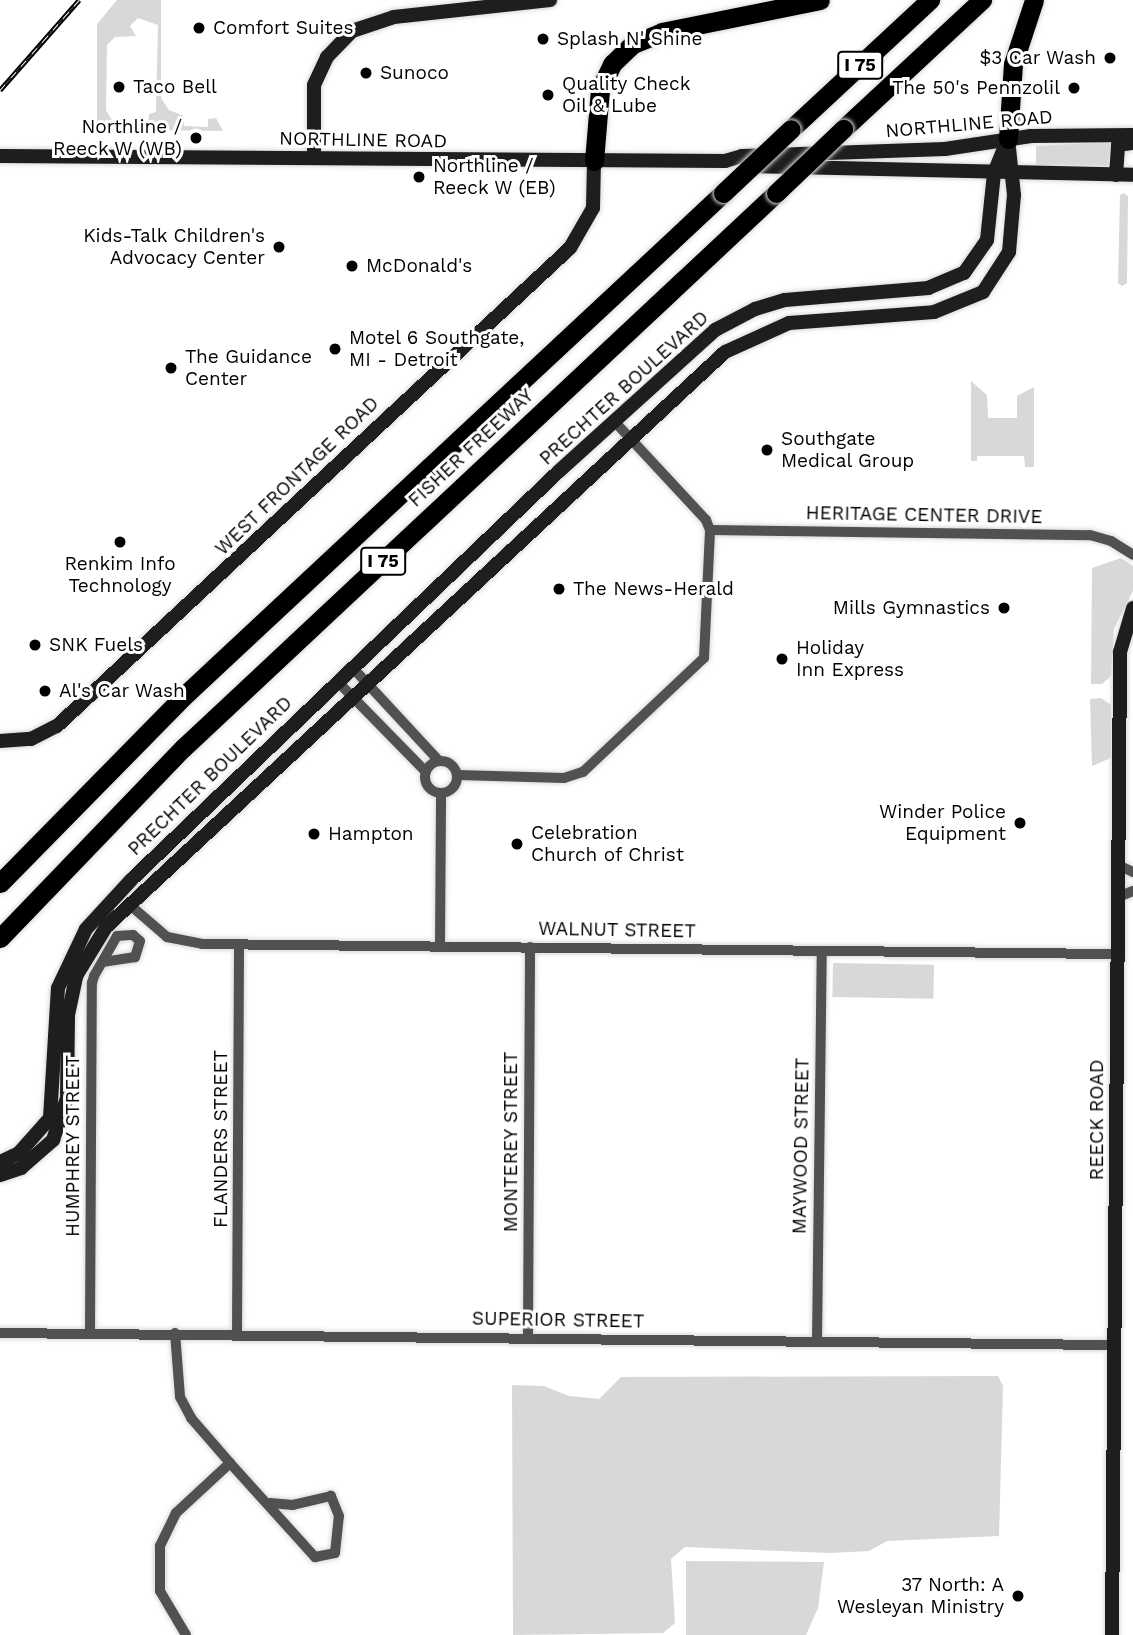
<!DOCTYPE html>
<style>
body{margin:0}
#map{position:relative;width:1133px;height:1635px;overflow:hidden;background:#fff;font-family:"Work Sans",sans-serif}
div>[style]{position:absolute}
.green>*{inset:0;background:#d8d8d8;transform-origin:0 0}
.roads{filter:drop-shadow(0 0 2px #dbdbdb) drop-shadow(0 0 2px #dbdbdb)}
.street>*{height:10px;margin:-5px;padding:0 5px;transform-origin:5px;border-radius:5px;background:#515151}
.street>.ring{margin:-5px;padding:0;box-sizing:content-box;background:none;border:10px solid #515151;border-radius:50%}
.secondary>*{height:14px;margin:-7px;padding:0 7px;transform-origin:7px;border-radius:7px;background:#1e1e1e}
.highway>*{height:19px;margin:-9.5px;padding:0 9.5px;transform-origin:9.5px;border-radius:9.5px;background:#000}
.rail>*{height:5px;margin-top:-2.5px;transform-origin:0;background:repeating-linear-gradient(90deg,#fff 0 8px,#000 0 16px);box-sizing:border-box;border-block:2px solid #000}
.bridges{filter:drop-shadow(0 0 2px #dbdbdb) drop-shadow(0 0 2px #dbdbdb)}
.highway-bridge>*{height:19px;margin:-9.5px;padding:0 9.5px;transform-origin:9.5px;border-radius:9.5px;background:#000}
.dots>*{width:19px;height:19px;translate:-50% -50%;box-sizing:border-box;border:4px solid #fff;border-radius:50%}
span{translate:-50% -50%;white-space:nowrap;text-align:center;line-height:1.15;-webkit-text-stroke:6px #fff;paint-order:stroke}
.shield-label span{padding:2px 5px;background:#fff;border:2px solid;border-radius:5px;-webkit-text-stroke-width:0}
.shield-label{font-size:18px;color:#000;font-weight:700}
.poi-label{font-size:19px;color:#000}
.left{translate:0 -50%;text-align:left}
.right{translate:-100% -50%;text-align:right}
.street-label{font-size:19px;color:#000}
</style>
<div id="map">
<div class="green">
<div style="clip-path:polygon(117px 0,161px 0,161px 98px,169px 110px,184px 116px,184px 126px,208px 127px,208px 119px,216px 118px,223px 131px,148px 130px,149px 114px,156px 112px,158px 25px,138px 18px,130px 26px,136px 36px,115px 37px,107px 45px,106px 110px,112px 120px,126px 120px,126px 130px,97px 129px,97px 24px)"></div>
<div style="clip-path:polygon(1107px 142px,1111px 144px,1108px 166px,1036px 165px,1036px 146px)"></div>
<div style="clip-path:polygon(1124px 193px,1128px 196px,1127px 283px,1122px 286px,1118px 283px,1120px 195px)"></div>
<div style="clip-path:polygon(971px 381px,987px 395px,988px 418px,1017px 418px,1017px 396px,1034px 387px,1034px 467px,1025px 467px,1024px 456px,977px 456px,977px 461px,971px 461px)"></div>
<div style="clip-path:polygon(1121px 558px,1133px 566px,1133px 591px,1114px 629px,1111px 676px,1102px 684px,1091px 684px,1092px 568px)"></div>
<div style="clip-path:polygon(1101px 698px,1111px 705px,1111px 758px,1092px 766px,1090px 699px)"></div>
<div style="left:833px;top:963px;width:101px;height:34px;rotate:1deg"></div>
<div style="clip-path:polygon(998px 1376px,1003px 1386px,999px 1536px,887px 1541px,869px 1551px,830px 1553px,685px 1547px,671px 1559px,675px 1623px,663px 1633px,513px 1635px,512px 1385px,544px 1386px,569px 1396px,599px 1399px,621px 1377px)"></div>
<div style="clip-path:polygon(686px 1561px,824px 1562px,818px 1608px,806px 1635px,686px 1635px)"></div>
</div>
<div class="roads">
<div class="street">
<div style="left:710px;top:530px;width:380px;rotate:0.8deg"></div>
<div style="left:1090px;top:535px;width:22px;rotate:16deg"></div>
<div style="left:1111px;top:541px;width:26px;rotate:32deg"></div>
<div style="left:352px;top:667px;width:128px;rotate:47.2deg"></div>
<div style="left:337px;top:681px;width:127px;rotate:45.6deg"></div>
<div class="ring" style="left:425px;top:761px;width:22px;height:22px"></div>
<div style="left:458px;top:775px;width:106px;rotate:1.6deg"></div>
<div style="left:564px;top:778px;width:20px;rotate:-18deg"></div>
<div style="left:583px;top:772px;width:166px;rotate:-43.3deg"></div>
<div style="left:704px;top:658px;width:128px;rotate:-87.3deg"></div>
<div style="left:710px;top:530px;width:11px;rotate:-112deg"></div>
<div style="left:706px;top:520px;width:135px;rotate:-132.9deg"></div>
<div style="left:1118px;top:865px;width:17px;rotate:25deg"></div>
<div style="left:1118px;top:897px;width:16px;rotate:-22deg"></div>
<div style="left:130px;top:905px;width:49px;rotate:40.9deg"></div>
<div style="left:167px;top:937px;width:36px;rotate:11deg"></div>
<div style="left:202px;top:944px;width:915px;rotate:0.63deg"></div>
<div style="left:440px;top:945px;width:152px;rotate:-89.6deg"></div>
<div style="left:0;top:1333px;width:1116px;rotate:0.62deg"></div>
<div style="left:90px;top:1333px;width:350px;rotate:-89.7deg"></div>
<div style="left:92px;top:983px;width:7px;rotate:-74deg"></div>
<div style="left:94px;top:976px;width:46px;rotate:-60.1deg"></div>
<div style="left:117px;top:936px;width:16px;rotate:-4deg"></div>
<div style="left:133px;top:935px;width:9px;rotate:41deg"></div>
<div style="left:140px;top:941px;width:17px;rotate:107deg"></div>
<div style="left:135px;top:957px;width:33px;rotate:171deg"></div>
<div style="left:175px;top:1333px;width:64px;rotate:85.5deg"></div>
<div style="left:180px;top:1397px;width:24px;rotate:62deg"></div>
<div style="left:191px;top:1418px;width:60px;rotate:49.1deg"></div>
<div style="left:230px;top:1463px;width:74px;rotate:137.2deg"></div>
<div style="left:176px;top:1513px;width:37px;rotate:116deg"></div>
<div style="left:160px;top:1546px;width:45px;rotate:90deg"></div>
<div style="left:160px;top:1591px;width:51px;rotate:59.4deg"></div>
<div style="left:237px;top:1334px;width:390px;rotate:-89.7deg"></div>
<div style="left:528px;top:1338px;width:391px;rotate:-89.7deg"></div>
<div style="left:817px;top:1341px;width:390px;rotate:-89.3deg"></div>
<div style="left:230px;top:1463px;width:127px;rotate:47.9deg"></div>
<div style="left:315px;top:1557px;width:20px;rotate:-11deg"></div>
<div style="left:335px;top:1553px;width:37px;rotate:-84deg"></div>
<div style="left:339px;top:1516px;width:22px;rotate:-112deg"></div>
<div style="left:331px;top:1496px;width:39px;rotate:167deg"></div>
<div style="left:293px;top:1505px;width:23px;rotate:-175deg"></div>
</div>
<div class="secondary">
<div style="left:0;top:156px;width:725px;rotate:0.4deg"></div>
<div style="left:725px;top:161px;width:18px;rotate:-16deg"></div>
<div style="left:742px;top:156px;width:203px;rotate:-2deg"></div>
<div style="left:945px;top:149px;width:87px;rotate:-8.6deg"></div>
<div style="left:1031px;top:136px;width:102px;rotate:-0.6deg"></div>
<div style="left:314px;top:158px;width:73px;rotate:-90deg"></div>
<div style="left:314px;top:85px;width:31px;rotate:-65deg"></div>
<div style="left:327px;top:57px;width:36px;rotate:-46deg"></div>
<div style="left:352px;top:31px;width:44px;rotate:-18.4deg"></div>
<div style="left:394px;top:17px;width:157px;rotate:-6.2deg"></div>
<div style="left:747px;top:166px;width:386px;rotate:1.3deg"></div>
<div style="left:1116px;top:175px;width:30px;rotate:-86deg"></div>
<div style="left:1118px;top:145px;width:15px;rotate:-8deg"></div>
<div style="left:0;top:741px;width:31px;rotate:-4deg"></div>
<div style="left:31px;top:739px;width:29px;rotate:-27deg"></div>
<div style="left:57px;top:726px;width:701px;rotate:-42.98deg"></div>
<div style="left:570px;top:248px;width:46px;rotate:-60.1deg"></div>
<div style="left:593px;top:208px;width:47px;rotate:-88.8deg"></div>
<div style="left:0;top:1162px;width:21px;rotate:-25deg"></div>
<div style="left:19px;top:1153px;width:47px;rotate:-48.5deg"></div>
<div style="left:50px;top:1118px;width:130px;rotate:-86.5deg"></div>
<div style="left:58px;top:988px;width:65px;rotate:-64.6deg"></div>
<div style="left:86px;top:929px;width:68px;rotate:-47.4deg"></div>
<div style="left:132px;top:879px;width:589px;rotate:-43.69deg"></div>
<div style="left:558px;top:472px;width:212px;rotate:-42.1deg"></div>
<div style="left:715px;top:330px;width:45px;rotate:-27.7deg"></div>
<div style="left:755px;top:309px;width:31px;rotate:-17deg"></div>
<div style="left:785px;top:300px;width:144px;rotate:-4.8deg"></div>
<div style="left:928px;top:288px;width:39px;rotate:-23deg"></div>
<div style="left:964px;top:273px;width:40px;rotate:-55.1deg"></div>
<div style="left:987px;top:240px;width:67px;rotate:-84deg"></div>
<div style="left:994px;top:173px;width:35px;rotate:-68deg"></div>
<div style="left:0;top:1175px;width:22px;rotate:-18deg"></div>
<div style="left:21px;top:1168px;width:43px;rotate:-41.2deg"></div>
<div style="left:53px;top:1140px;width:44px;rotate:-71.6deg"></div>
<div style="left:67px;top:1098px;width:83px;rotate:-89.3deg"></div>
<div style="left:68px;top:1015px;width:40px;rotate:-78deg"></div>
<div style="left:76px;top:976px;width:57px;rotate:-58.5deg"></div>
<div style="left:106px;top:927px;width:845px;rotate:-42.89deg"></div>
<div style="left:725px;top:352px;width:70px;rotate:-24.4deg"></div>
<div style="left:789px;top:323px;width:145px;rotate:-4.3deg"></div>
<div style="left:934px;top:312px;width:53px;rotate:-22.2deg"></div>
<div style="left:983px;top:292px;width:48px;rotate:-57deg"></div>
<div style="left:1009px;top:252px;width:57px;rotate:-85deg"></div>
<div style="left:1014px;top:195px;width:56px;rotate:-96.1deg"></div>
<div style="left:1112px;top:1635px;width:983px;rotate:-89.53deg"></div>
<div style="left:1120px;top:652px;width:46px;rotate:-73.5deg"></div>
</div>
<div class="highway">
<div style="left:791px;top:129px;width:190px;rotate:-42.9deg"></div>
<div style="left:843px;top:129px;width:190px;rotate:-42.9deg"></div>
<div style="left:1008px;top:139px;width:75px;rotate:-86.2deg"></div>
<div style="left:1013px;top:64px;width:67px;rotate:-71.8deg"></div>
<div style="left:594px;top:161px;width:72px;rotate:-85.2deg"></div>
<div style="left:600px;top:89px;width:28px;rotate:-64deg"></div>
<div style="left:612px;top:64px;width:29px;rotate:-44deg"></div>
<div style="left:633px;top:44px;width:31px;rotate:-22deg"></div>
<div style="left:662px;top:32px;width:161px;rotate:-11.4deg"></div>
<div style="left:0;top:883px;width:265px;rotate:-45.5deg"></div>
<div style="left:186px;top:694px;width:734px;rotate:-43.01deg"></div>
<div style="left:0;top:938px;width:264px;rotate:-46.1deg"></div>
<div style="left:183px;top:748px;width:812px;rotate:-43.1deg"></div>
</div>
</div>
<div class="rail">
<div style="left:0;top:90px;width:120px;rotate:-48.7deg"></div>
</div>
<div class="bridges">
<div class="highway-bridge">
<div style="left:723px;top:193px;width:93px;rotate:-43.3deg"></div>
<div style="left:776px;top:193px;width:93px;rotate:-43.7deg"></div>
</div>
</div>
<div class="dots">
<div style="left:199px;top:28px;background:#000"></div>
<div style="left:543px;top:39px;background:#000"></div>
<div style="left:1110px;top:58px;background:#000"></div>
<div style="left:366px;top:73px;background:#000"></div>
<div style="left:119px;top:87px;background:#000"></div>
<div style="left:1074px;top:88px;background:#000"></div>
<div style="left:548px;top:95px;background:#000"></div>
<div style="left:196px;top:138px;background:#000"></div>
<div style="left:419px;top:177px;background:#000"></div>
<div style="left:279px;top:247px;background:#000"></div>
<div style="left:352px;top:266px;background:#000"></div>
<div style="left:335px;top:349px;background:#000"></div>
<div style="left:171px;top:368px;background:#000"></div>
<div style="left:767px;top:450px;background:#000"></div>
<div style="left:120px;top:542px;background:#000"></div>
<div style="left:559px;top:589px;background:#000"></div>
<div style="left:1004px;top:608px;background:#000"></div>
<div style="left:35px;top:645px;background:#000"></div>
<div style="left:782px;top:659px;background:#000"></div>
<div style="left:45px;top:691px;background:#000"></div>
<div style="left:1020px;top:823px;background:#000"></div>
<div style="left:314px;top:834px;background:#000"></div>
<div style="left:517px;top:844px;background:#000"></div>
<div style="left:1018px;top:1596px;background:#000"></div>
</div>
<div class="shield-label">
<span style="left:860px;top:65px">I 75</span>
<span style="left:383px;top:561px">I 75</span>
</div>
<div class="poi-label">
<span class="left" style="left:213px;top:28px">Comfort Suites</span>
<span class="left" style="left:557px;top:39px">Splash N' Shine</span>
<span class="right" style="left:1096px;top:58px">$3 Car Wash</span>
<span class="left" style="left:380px;top:73px">Sunoco</span>
<span class="left" style="left:562px;top:95px">Quality Check<br>Oil &amp; Lube</span>
<span class="left" style="left:133px;top:87px">Taco Bell</span>
<span class="right" style="left:1060px;top:88px">The 50's Pennzolil</span>
<span class="right" style="left:182px;top:138px">Northline /<br>Reeck W (WB)</span>
<span class="left" style="left:433px;top:177px">Northline /<br>Reeck W (EB)</span>
<span class="right" style="left:265px;top:247px">Kids-Talk Children's<br>Advocacy Center</span>
<span class="left" style="left:366px;top:266px">McDonald's</span>
<span class="left" style="left:349px;top:349px">Motel 6 Southgate,<br>MI - Detroit</span>
<span class="left" style="left:185px;top:368px">The Guidance<br>Center</span>
<span class="left" style="left:781px;top:450px">Southgate<br>Medical Group</span>
<span style="left:120px;top:575px">Renkim Info<br>Technology</span>
<span class="left" style="left:573px;top:589px">The News-Herald</span>
<span class="right" style="left:990px;top:608px">Mills Gymnastics</span>
<span class="left" style="left:49px;top:645px">SNK Fuels</span>
<span class="left" style="left:796px;top:659px">Holiday<br>Inn Express</span>
<span class="left" style="left:59px;top:691px">Al's Car Wash</span>
<span class="right" style="left:1006px;top:823px">Winder Police<br>Equipment</span>
<span class="left" style="left:531px;top:844px">Celebration<br>Church of Christ</span>
<span class="left" style="left:328px;top:834px">Hampton</span>
<span class="right" style="left:1004px;top:1596px">37 North: A<br>Wesleyan Ministry</span>
</div>
<div class="street-label">
<span style="left:969px;top:124px;rotate:-5deg">NORTHLINE ROAD</span>
<span style="left:363px;top:140px;rotate:1deg">NORTHLINE ROAD</span>
<span style="left:624px;top:388px;rotate:-42deg">PRECHTER BOULEVARD</span>
<span style="left:471px;top:448px;rotate:-43deg">FISHER FREEWAY</span>
<span style="left:297px;top:476px;rotate:-44deg">WEST FRONTAGE ROAD</span>
<span style="left:924px;top:515px;rotate:1deg">HERITAGE CENTER DRIVE</span>
<span style="left:210px;top:776px;rotate:-44deg">PRECHTER BOULEVARD</span>
<span style="left:617px;top:930px;rotate:1deg">WALNUT STREET</span>
<span style="left:1097px;top:1120px;rotate:-90deg">REECK ROAD</span>
<span style="left:221px;top:1139px;rotate:-90deg">FLANDERS STREET</span>
<span style="left:511px;top:1142px;rotate:-90deg">MONTEREY STREET</span>
<span style="left:73px;top:1146px;rotate:-90deg">HUMPHREY STREET</span>
<span style="left:801px;top:1146px;rotate:-89deg">MAYWOOD STREET</span>
<span style="left:558px;top:1320px;rotate:1deg">SUPERIOR STREET</span>
</div>
</div>
